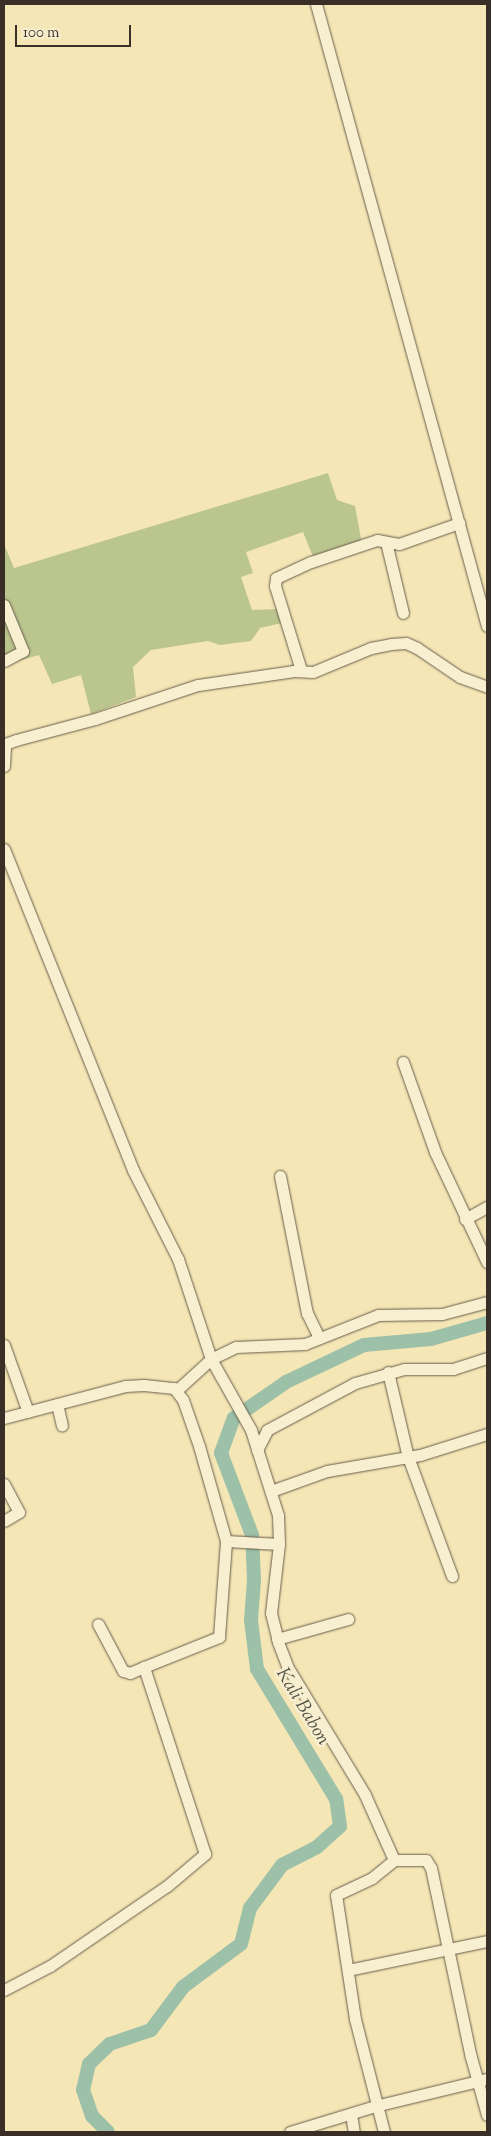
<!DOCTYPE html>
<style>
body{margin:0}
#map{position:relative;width:491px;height:2136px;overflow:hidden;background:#f5e6b6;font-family:"Sorts Mill Goudy",serif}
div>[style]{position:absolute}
.green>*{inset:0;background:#bbc58e}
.river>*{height:14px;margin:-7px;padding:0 7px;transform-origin:7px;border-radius:7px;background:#9dc0a8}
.roads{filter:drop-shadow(0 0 1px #685d4b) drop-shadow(0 0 1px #685d4b)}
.minor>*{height:11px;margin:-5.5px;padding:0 5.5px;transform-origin:5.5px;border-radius:5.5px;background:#f8efd0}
span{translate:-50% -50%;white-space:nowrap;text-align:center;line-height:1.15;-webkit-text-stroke:5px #f8efd0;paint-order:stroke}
.water-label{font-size:19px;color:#525347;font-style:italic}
.frame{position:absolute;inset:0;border:5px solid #392f27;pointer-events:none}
.scale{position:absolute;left:15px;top:25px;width:116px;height:22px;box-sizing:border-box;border:2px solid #392f27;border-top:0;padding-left:6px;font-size:15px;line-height:18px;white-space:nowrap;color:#392f27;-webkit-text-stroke:4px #f8efd0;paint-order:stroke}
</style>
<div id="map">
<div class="green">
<div style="clip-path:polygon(328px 473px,337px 500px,355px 506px,362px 544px,314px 559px,303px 532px,246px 552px,253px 573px,241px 577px,252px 610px,278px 609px,282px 623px,260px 628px,251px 641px,220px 645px,208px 641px,151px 650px,133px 667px,136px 697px,91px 714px,81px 675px,52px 684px,39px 655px,4px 665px,4px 544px,14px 568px)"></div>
</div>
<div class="river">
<div style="left:108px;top:2132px;width:23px;rotate:-135deg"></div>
<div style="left:92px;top:2116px;width:28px;rotate:-109deg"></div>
<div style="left:83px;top:2090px;width:27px;rotate:-77deg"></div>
<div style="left:89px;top:2064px;width:29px;rotate:-44deg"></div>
<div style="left:110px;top:2044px;width:43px;rotate:-18.9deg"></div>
<div style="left:151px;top:2030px;width:54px;rotate:-53.3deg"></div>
<div style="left:183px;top:1987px;width:72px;rotate:-36.6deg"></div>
<div style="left:241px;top:1944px;width:37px;rotate:-76deg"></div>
<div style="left:250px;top:1908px;width:54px;rotate:-53.3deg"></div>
<div style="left:282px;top:1865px;width:39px;rotate:-27deg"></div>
<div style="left:317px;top:1847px;width:31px;rotate:-42deg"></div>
<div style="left:340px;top:1826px;width:27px;rotate:-98deg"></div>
<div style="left:336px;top:1799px;width:152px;rotate:-121.3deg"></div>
<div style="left:257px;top:1669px;width:49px;rotate:-97deg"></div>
<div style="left:251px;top:1620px;width:40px;rotate:-85.7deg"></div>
<div style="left:254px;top:1580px;width:45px;rotate:-92.5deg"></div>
<div style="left:252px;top:1535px;width:88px;rotate:-110.7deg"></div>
<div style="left:221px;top:1453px;width:37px;rotate:-70deg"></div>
<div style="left:234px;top:1418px;width:63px;rotate:-34.7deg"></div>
<div style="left:286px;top:1382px;width:86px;rotate:-25.4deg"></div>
<div style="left:364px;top:1345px;width:67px;rotate:-5.1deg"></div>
<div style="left:431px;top:1339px;width:58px;rotate:-15.9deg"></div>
</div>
<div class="roads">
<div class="minor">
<div style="left:316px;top:4px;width:645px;rotate:74.63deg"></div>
<div style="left:386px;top:542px;width:73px;rotate:76.5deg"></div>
<div style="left:4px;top:605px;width:50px;rotate:67.6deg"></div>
<div style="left:23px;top:651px;width:21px;rotate:152deg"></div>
<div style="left:301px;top:670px;width:88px;rotate:-107.2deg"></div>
<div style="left:275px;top:586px;width:8px;rotate:-83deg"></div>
<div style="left:276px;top:578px;width:38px;rotate:-25deg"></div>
<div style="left:311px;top:562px;width:70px;rotate:-18.4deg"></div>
<div style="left:377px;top:540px;width:22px;rotate:10deg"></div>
<div style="left:399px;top:544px;width:64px;rotate:-19.3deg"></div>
<div style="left:4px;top:766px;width:22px;rotate:-87deg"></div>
<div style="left:5px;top:744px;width:12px;rotate:-20deg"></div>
<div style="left:16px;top:740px;width:82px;rotate:-14.9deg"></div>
<div style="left:95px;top:719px;width:108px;rotate:-18.3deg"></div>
<div style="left:198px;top:685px;width:97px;rotate:-8.3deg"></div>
<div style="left:294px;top:671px;width:19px;rotate:3deg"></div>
<div style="left:313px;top:672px;width:63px;rotate:-22.5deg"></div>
<div style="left:371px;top:648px;width:20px;rotate:-11deg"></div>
<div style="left:391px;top:644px;width:15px;rotate:-4deg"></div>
<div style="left:406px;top:643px;width:12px;rotate:24deg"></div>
<div style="left:417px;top:648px;width:52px;rotate:34deg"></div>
<div style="left:460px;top:677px;width:29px;rotate:20deg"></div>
<div style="left:4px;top:849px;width:346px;rotate:68.1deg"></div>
<div style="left:133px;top:1170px;width:100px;rotate:63.2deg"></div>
<div style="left:178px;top:1259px;width:105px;rotate:71.7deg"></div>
<div style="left:211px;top:1359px;width:28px;rotate:-26deg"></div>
<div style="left:236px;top:1347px;width:69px;rotate:-2.5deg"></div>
<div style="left:305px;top:1344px;width:79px;rotate:-21.7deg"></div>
<div style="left:378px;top:1315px;width:64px;rotate:-0.9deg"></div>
<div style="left:442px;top:1314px;width:47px;rotate:-14.9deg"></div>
<div style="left:403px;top:1062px;width:96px;rotate:70.4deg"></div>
<div style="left:435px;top:1152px;width:122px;rotate:64.7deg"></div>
<div style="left:280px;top:1176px;width:140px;rotate:78.9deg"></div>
<div style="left:307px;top:1313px;width:28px;rotate:64deg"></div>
<div style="left:465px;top:1219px;width:25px;rotate:-29deg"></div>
<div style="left:4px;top:1345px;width:71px;rotate:70.3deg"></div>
<div style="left:388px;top:1372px;width:87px;rotate:76.8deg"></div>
<div style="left:408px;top:1457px;width:127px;rotate:69.7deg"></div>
<div style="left:177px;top:1390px;width:46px;rotate:-42.4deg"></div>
<div style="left:211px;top:1359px;width:81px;rotate:60.6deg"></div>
<div style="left:251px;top:1430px;width:89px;rotate:72.4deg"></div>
<div style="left:278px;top:1515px;width:29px;rotate:88deg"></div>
<div style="left:279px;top:1544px;width:69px;rotate:96.6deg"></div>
<div style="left:271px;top:1613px;width:30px;rotate:76deg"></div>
<div style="left:278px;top:1642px;width:26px;rotate:69deg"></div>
<div style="left:287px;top:1666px;width:151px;rotate:58.8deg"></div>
<div style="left:365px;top:1795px;width:71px;rotate:66deg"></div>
<div style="left:57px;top:1404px;width:22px;rotate:77deg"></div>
<div style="left:4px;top:1418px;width:125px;rotate:-14.8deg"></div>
<div style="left:125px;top:1386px;width:19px;rotate:-3deg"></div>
<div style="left:144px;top:1385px;width:30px;rotate:6deg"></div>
<div style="left:174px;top:1388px;width:15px;rotate:53deg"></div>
<div style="left:183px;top:1400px;width:49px;rotate:70.8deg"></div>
<div style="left:199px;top:1446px;width:99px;rotate:74.1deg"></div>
<div style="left:257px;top:1450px;width:22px;rotate:-63deg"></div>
<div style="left:267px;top:1430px;width:100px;rotate:-28.1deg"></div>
<div style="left:355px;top:1383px;width:51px;rotate:-15.9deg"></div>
<div style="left:404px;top:1369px;width:49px"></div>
<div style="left:453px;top:1369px;width:36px;rotate:-18deg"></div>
<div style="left:4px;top:1484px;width:32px;rotate:62deg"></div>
<div style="left:19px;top:1512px;width:17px;rotate:149deg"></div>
<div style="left:271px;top:1491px;width:59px;rotate:-19.7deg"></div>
<div style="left:327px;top:1471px;width:94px;rotate:-9.8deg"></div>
<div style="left:420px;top:1455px;width:70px;rotate:-17.4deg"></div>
<div style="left:277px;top:1639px;width:74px;rotate:-15.7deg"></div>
<div style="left:144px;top:1667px;width:81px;rotate:-21.8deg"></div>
<div style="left:219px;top:1637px;width:96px;rotate:-85.8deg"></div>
<div style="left:226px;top:1541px;width:53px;rotate:3.2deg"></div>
<div style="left:348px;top:1970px;width:142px;rotate:-11.8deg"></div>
<div style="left:4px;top:1990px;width:52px;rotate:-27.6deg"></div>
<div style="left:50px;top:1966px;width:142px;rotate:-34.4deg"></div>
<div style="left:167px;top:1886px;width:50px;rotate:-40.1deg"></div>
<div style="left:205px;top:1854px;width:197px;rotate:-108.1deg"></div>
<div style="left:144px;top:1667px;width:15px;rotate:157deg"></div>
<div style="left:130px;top:1673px;width:7px;rotate:-164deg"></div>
<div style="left:123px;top:1671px;width:53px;rotate:-118deg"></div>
<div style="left:351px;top:2114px;width:18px;rotate:81deg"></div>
<div style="left:290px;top:2132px;width:89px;rotate:-17deg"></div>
<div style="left:375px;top:2106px;width:115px;rotate:-13.6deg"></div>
<div style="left:384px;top:2132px;width:117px;rotate:-104.4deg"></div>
<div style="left:355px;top:2019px;width:125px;rotate:-98.7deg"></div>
<div style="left:336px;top:1895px;width:40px;rotate:-25deg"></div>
<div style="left:372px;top:1878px;width:28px;rotate:-39deg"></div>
<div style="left:394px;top:1860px;width:32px"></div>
<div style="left:426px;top:1860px;width:9px;rotate:58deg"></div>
<div style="left:431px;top:1868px;width:193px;rotate:78.1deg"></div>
<div style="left:471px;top:2057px;width:60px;rotate:74.6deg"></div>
</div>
</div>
<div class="water-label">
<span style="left:302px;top:1707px;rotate:59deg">Kali Babon</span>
</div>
<div class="frame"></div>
<div class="scale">100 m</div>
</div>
